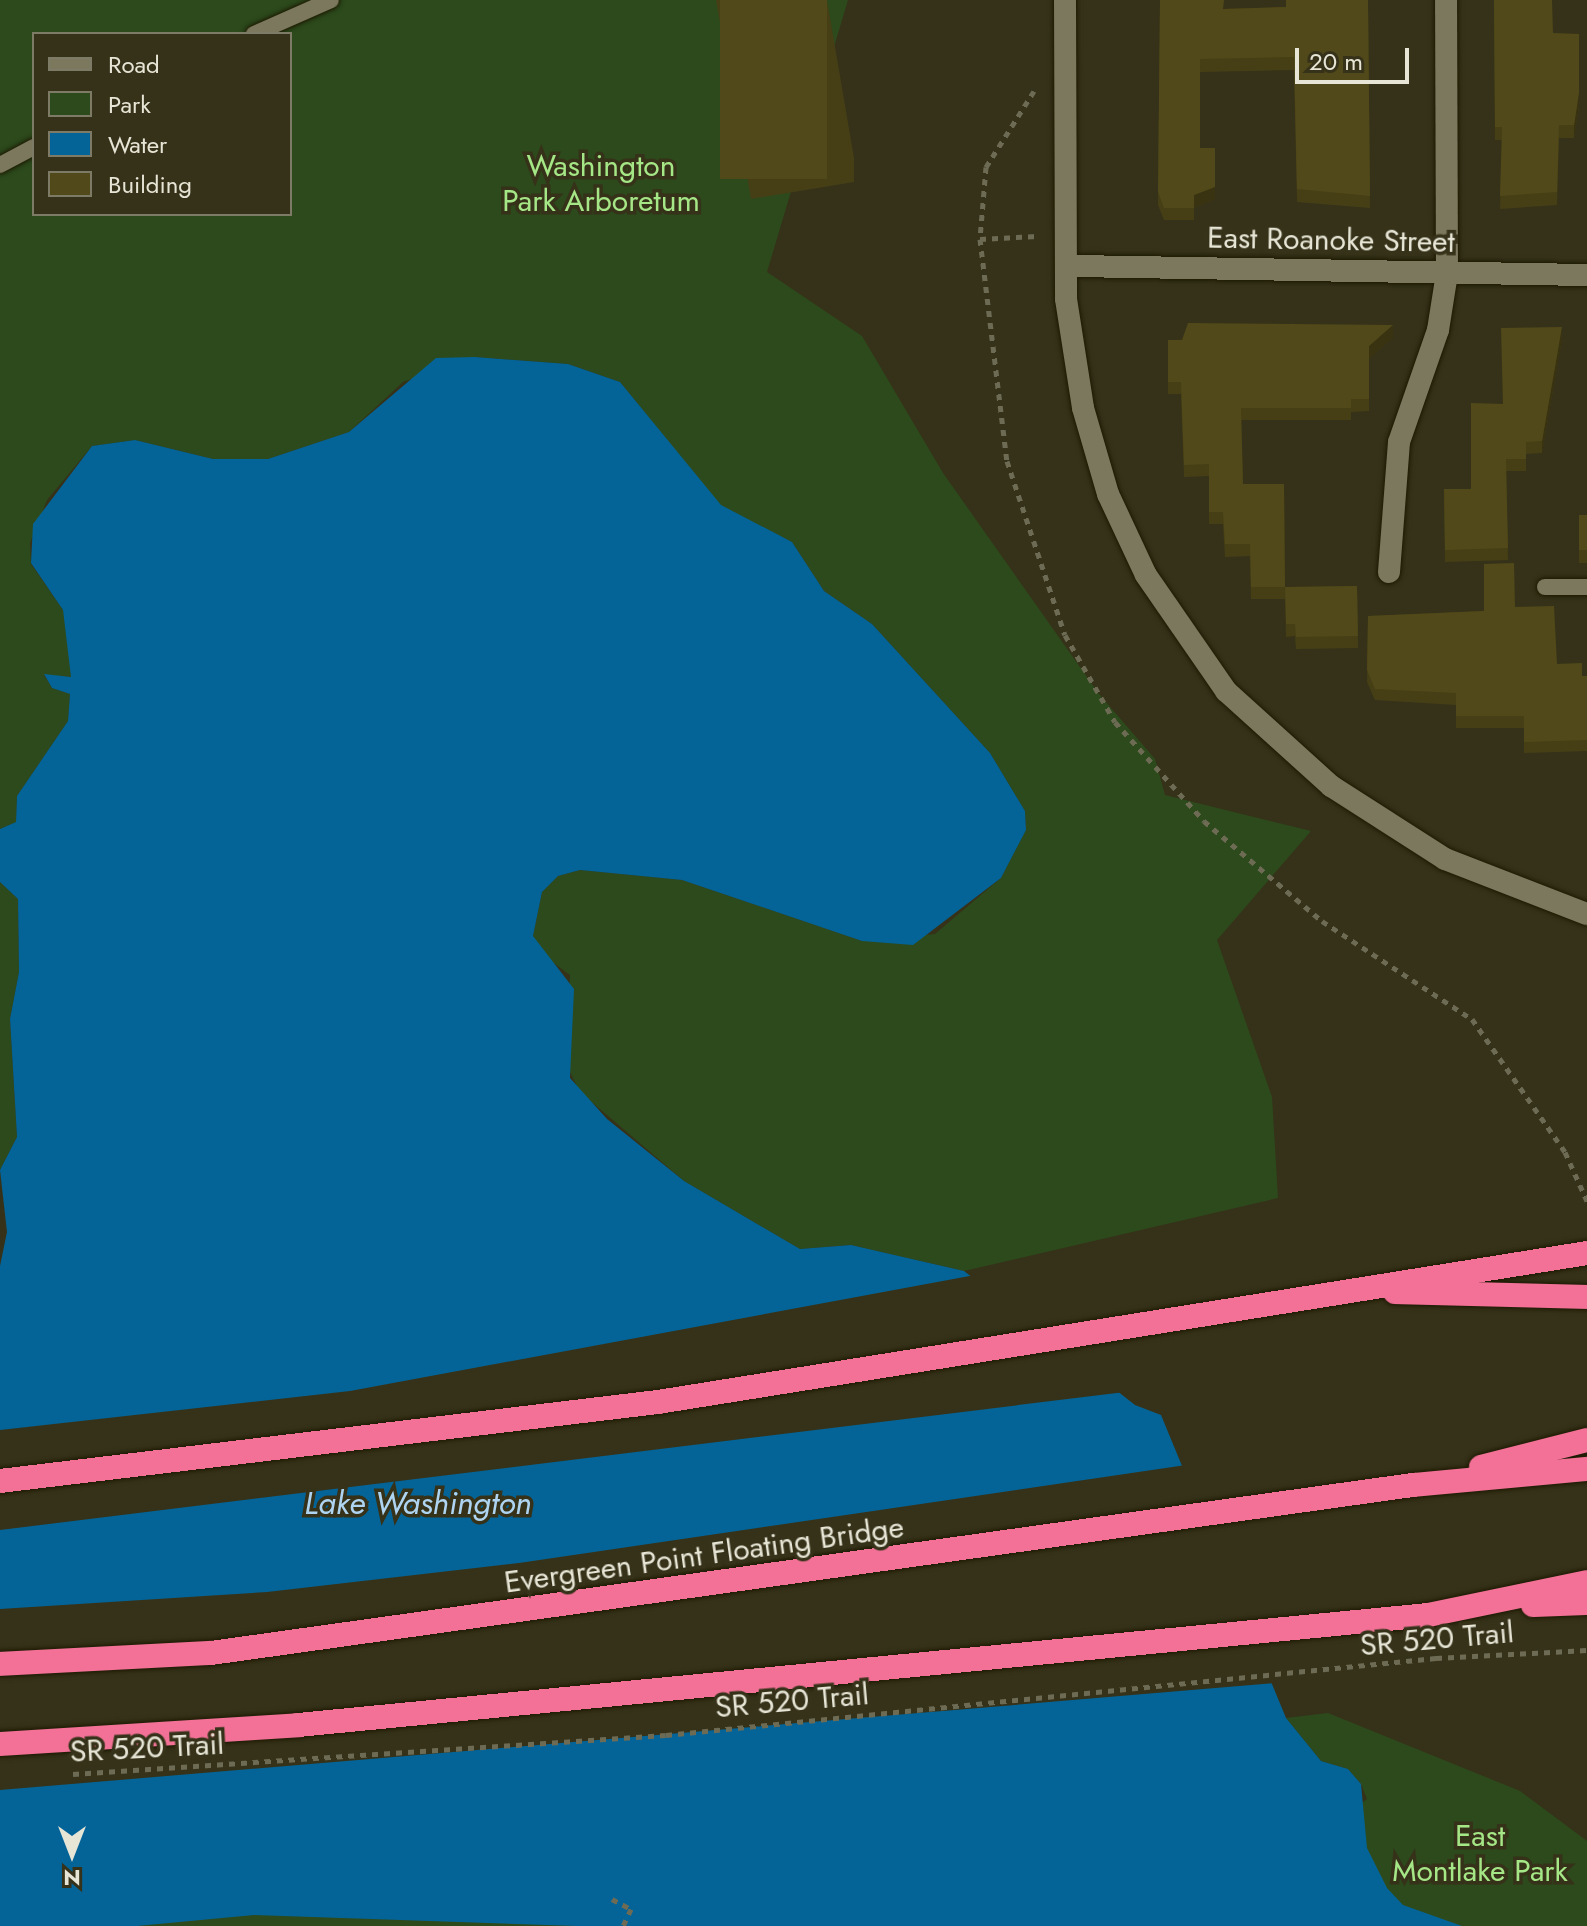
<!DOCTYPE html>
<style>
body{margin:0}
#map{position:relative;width:1587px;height:1926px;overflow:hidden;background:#363219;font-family:Jost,sans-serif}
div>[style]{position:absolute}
.green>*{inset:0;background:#2c4a1c}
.water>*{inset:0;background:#046498}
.pier>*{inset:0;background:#363219}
.path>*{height:5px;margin-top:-2.5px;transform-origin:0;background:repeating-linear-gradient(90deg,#6e6b55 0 6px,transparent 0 12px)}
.roads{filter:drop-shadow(0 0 2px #1d1902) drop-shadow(0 0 2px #1d1902)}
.service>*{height:16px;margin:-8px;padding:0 8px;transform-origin:8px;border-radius:8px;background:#7c785d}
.minor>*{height:22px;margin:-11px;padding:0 11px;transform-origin:11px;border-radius:11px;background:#7c785d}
.secondary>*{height:22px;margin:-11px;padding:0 11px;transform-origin:11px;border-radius:11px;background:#7c785d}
.motorway>*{height:24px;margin:-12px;padding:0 12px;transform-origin:12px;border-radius:12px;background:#f37197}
.wall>*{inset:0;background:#463f16;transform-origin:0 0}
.shaded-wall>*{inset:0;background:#393312}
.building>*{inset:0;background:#514919;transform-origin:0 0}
span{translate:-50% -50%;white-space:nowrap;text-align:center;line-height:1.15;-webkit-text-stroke:7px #363219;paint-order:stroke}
.park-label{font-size:30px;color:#a5e686}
.street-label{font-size:30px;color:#e7e5d6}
.water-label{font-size:32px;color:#aed4f1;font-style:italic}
.legend{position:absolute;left:32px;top:32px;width:260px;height:184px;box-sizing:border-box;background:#363219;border:2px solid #7d7a65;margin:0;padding:10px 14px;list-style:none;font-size:24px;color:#e7e5d6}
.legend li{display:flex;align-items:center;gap:16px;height:40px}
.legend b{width:40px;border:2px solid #7d7a65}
.north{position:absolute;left:32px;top:1814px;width:80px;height:80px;-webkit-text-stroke:6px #363219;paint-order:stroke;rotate:180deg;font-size:22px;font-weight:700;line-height:32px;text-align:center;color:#e7e5d6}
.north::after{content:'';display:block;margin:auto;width:28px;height:36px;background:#e7e5d6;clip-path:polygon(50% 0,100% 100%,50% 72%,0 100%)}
.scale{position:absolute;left:1295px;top:48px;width:114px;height:36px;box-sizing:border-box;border:4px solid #e7e5d6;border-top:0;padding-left:10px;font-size:24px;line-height:28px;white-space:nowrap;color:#e7e5d6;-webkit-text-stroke:6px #363219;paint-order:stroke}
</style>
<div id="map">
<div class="green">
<div style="clip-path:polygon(evenodd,0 0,848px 0,767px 272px,862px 336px,943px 473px,1099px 694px,1155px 759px,1165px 795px,1311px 831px,1217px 940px,1272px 1097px,1278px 1198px,964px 1271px,851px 1245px,800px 1249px,684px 1181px,579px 1091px,566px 1063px,570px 975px,540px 953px,533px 936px,542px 892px,558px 876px,580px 870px,682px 880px,862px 941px,935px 934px,1001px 878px,1026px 830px,1025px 811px,990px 753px,872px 624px,824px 591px,792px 542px,721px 506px,620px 382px,568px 364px,475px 357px,403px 382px,349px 432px,268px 459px,213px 459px,135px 440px,92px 446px,47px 500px,30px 543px,31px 564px,63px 610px,71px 641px,71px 677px,44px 675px,52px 688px,70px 694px,68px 721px,17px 796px,16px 822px,0 829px,0 0,34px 34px,290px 34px,290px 214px,34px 214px,34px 34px)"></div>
<div style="clip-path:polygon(0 882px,18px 899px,19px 972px,10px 1019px,17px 1137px,0 1170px)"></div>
<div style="clip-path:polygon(1328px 1713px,1520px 1791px,1587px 1841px,1587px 1926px,1378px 1926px,1328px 1829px,1367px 1799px,1361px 1784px,1348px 1769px,1321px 1761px,1286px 1718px)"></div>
<div style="clip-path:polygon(196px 1897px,792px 1926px,60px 1926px)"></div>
</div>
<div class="water">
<div style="clip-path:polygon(475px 357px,568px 364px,620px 382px,721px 505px,792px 542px,824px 591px,872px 624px,990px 753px,1025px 811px,1026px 830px,1001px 878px,913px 945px,862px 941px,682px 880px,580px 870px,558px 876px,542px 892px,533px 936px,574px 989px,570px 1078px,607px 1119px,684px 1181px,800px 1249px,851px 1245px,964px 1271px,1135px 1405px,1161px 1415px,1286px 1718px,1321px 1761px,1348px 1769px,1361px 1784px,1367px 1848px,1387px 1888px,1403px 1905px,1462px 1926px,577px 1926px,254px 1915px,137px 1926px,0 1926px,0 1266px,7px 1232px,0 1170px,17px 1137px,10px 1019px,19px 972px,18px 899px,0 882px,0 829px,16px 822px,17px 796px,68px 721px,70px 694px,52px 688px,44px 674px,71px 677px,63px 610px,31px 563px,33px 524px,92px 446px,135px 440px,213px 459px,268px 459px,349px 432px,436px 358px)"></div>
</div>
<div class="pier">
<div style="clip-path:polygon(975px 1275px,1125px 1392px,0 1530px,0 1430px,350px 1391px)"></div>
<div style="clip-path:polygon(1186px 1465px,1276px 1683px,0 1790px,0 1609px,267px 1592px,519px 1563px)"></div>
</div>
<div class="path">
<div style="left:1034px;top:91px;width:90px;rotate:122.3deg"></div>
<div style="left:986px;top:167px;width:72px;rotate:94.8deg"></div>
<div style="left:980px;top:239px;width:224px;rotate:83.1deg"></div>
<div style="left:1007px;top:461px;width:183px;rotate:71.6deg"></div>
<div style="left:1065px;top:635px;width:100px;rotate:60.1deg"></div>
<div style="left:1115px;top:722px;width:133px;rotate:48deg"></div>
<div style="left:1204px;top:821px;width:155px;rotate:40.3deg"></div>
<div style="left:1322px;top:921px;width:179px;rotate:33.2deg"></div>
<div style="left:1472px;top:1019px;width:162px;rotate:55deg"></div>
<div style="left:1565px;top:1152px;width:54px;rotate:65.8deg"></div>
<div style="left:980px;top:239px;width:58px;rotate:-3deg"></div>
<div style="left:73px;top:1774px;width:594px;rotate:-3.76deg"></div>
<div style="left:666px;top:1735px;width:774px;rotate:-5.71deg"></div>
<div style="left:1436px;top:1658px;width:151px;rotate:-3deg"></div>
<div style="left:612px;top:1899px;width:21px;rotate:28deg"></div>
<div style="left:631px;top:1909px;width:19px;rotate:115deg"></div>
</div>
<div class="roads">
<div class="service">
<div style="left:254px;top:34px;width:84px;rotate:-23.8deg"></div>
<div style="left:0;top:165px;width:38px;rotate:-28deg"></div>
<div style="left:1545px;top:587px;width:42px"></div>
</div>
<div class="minor">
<div style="left:1075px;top:266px;width:512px;rotate:1.01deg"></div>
<div style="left:1389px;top:572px;width:130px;rotate:-85.6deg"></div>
<div style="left:1399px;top:442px;width:119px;rotate:-70.8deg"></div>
<div style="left:1438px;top:330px;width:58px;rotate:-81deg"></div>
<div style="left:1447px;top:273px;width:273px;rotate:-90.2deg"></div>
</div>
<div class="secondary">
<div style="left:1065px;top:0;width:299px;rotate:89.8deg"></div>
<div style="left:1066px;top:299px;width:110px;rotate:81.1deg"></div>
<div style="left:1083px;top:408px;width:90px;rotate:73.8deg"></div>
<div style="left:1108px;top:494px;width:89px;rotate:64.9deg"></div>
<div style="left:1146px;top:575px;width:141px;rotate:55.4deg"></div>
<div style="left:1226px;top:691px;width:142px;rotate:42.1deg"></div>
<div style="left:1331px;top:786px;width:135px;rotate:32.6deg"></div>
<div style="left:1445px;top:859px;width:152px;rotate:21.2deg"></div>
</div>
<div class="motorway">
<div style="left:1395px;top:1292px;width:192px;rotate:1.5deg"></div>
<div style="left:1481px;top:1467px;width:109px;rotate:-14.3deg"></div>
<div style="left:0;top:1481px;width:663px;rotate:-6.85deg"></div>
<div style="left:658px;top:1402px;width:941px;rotate:-9.11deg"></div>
<div style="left:1533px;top:1605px;width:54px;rotate:-2.1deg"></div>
<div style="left:0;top:1664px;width:211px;rotate:-3deg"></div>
<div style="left:211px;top:1653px;width:1214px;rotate:-7.96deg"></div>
<div style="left:1413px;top:1485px;width:175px;rotate:-5.3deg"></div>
<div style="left:0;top:1744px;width:299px;rotate:-3.6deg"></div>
<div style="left:298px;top:1725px;width:1135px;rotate:-5.56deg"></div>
<div style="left:1428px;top:1615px;width:162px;rotate:-11.7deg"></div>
</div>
</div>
<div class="wall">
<div style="clip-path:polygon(716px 0,827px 0,854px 158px,854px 182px,751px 199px)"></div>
<div style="clip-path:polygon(1160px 0,1224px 9px,1286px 7px,1368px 0,1370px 208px,1297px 202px,1294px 70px,1200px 72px,1200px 148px,1215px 199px,1194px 208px,1194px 220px,1164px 220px,1158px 205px)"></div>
<div style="clip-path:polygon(1494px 0,1553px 33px,1579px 106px,1574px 138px,1559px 138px,1557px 205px,1500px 209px,1502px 140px,1495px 140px)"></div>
<div style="clip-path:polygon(1393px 337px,1369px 359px,1369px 411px,1351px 412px,1351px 420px,1241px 420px,1243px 484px,1284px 484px,1285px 599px,1251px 599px,1250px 556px,1225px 557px,1223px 524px,1209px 524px,1209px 476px,1184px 477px,1181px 394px,1168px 394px,1168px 340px)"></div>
<div style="clip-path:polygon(1562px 339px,1542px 453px,1526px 454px,1526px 471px,1506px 471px,1508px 560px,1445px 562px,1444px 489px,1471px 489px,1503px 404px)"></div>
<div style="left:1587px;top:515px;width:48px;height:8px;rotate:90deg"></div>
<div style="clip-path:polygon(1357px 586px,1358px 648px,1296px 649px,1295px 636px,1286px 637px,1285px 587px)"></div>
<div style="clip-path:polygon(1515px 607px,1557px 664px,1582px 676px,1587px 676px,1587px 751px,1524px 753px,1524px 728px,1456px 728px,1456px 705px,1375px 700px,1367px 682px,1368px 616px,1484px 611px)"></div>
</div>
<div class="shaded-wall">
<div style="clip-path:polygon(1579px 93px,1579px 106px,1574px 138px,1574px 125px)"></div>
<div style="clip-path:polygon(1215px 187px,1215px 199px,1194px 208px,1194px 195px)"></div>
<div style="clip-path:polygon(1393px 325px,1393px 337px,1369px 359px,1369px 346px)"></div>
<div style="clip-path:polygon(1562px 327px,1562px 339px,1542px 453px,1542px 441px)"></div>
</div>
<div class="building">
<div style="left:720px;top:0;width:107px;height:179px"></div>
<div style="clip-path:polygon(1160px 0,1224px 0,1223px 9px,1286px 7px,1286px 0,1368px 0,1370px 196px,1297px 189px,1294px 57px,1200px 59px,1200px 148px,1215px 148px,1215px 187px,1194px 195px,1194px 208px,1164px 208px,1158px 192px)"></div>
<div style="clip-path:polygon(1494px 0,1552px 0,1553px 33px,1579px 34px,1579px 93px,1574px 125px,1559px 125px,1557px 192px,1500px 196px,1502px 127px,1495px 127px)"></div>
<div style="clip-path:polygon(1188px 323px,1393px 325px,1369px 346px,1369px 399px,1351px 399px,1351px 408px,1241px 408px,1243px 484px,1284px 484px,1285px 587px,1251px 587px,1250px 544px,1225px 544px,1223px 512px,1209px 512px,1209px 464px,1184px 465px,1181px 382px,1168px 382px,1168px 340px,1182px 340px)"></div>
<div style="clip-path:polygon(1562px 327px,1542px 441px,1526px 442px,1526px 459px,1506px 459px,1508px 548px,1445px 550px,1444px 489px,1471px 489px,1471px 403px,1503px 404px,1501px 328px)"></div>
<div style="left:1587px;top:515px;width:35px;height:8px;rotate:90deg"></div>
<div style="clip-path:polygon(1514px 563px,1515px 607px,1554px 606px,1557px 664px,1582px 663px,1582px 676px,1587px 676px,1587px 740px,1524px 742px,1524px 716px,1456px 716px,1456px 693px,1375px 689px,1367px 670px,1368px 616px,1484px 611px,1484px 564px)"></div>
<div style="clip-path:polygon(1357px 586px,1358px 636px,1296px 637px,1295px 624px,1286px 624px,1285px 587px)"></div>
</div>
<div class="park-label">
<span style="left:601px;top:183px">Washington<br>Park Arboretum</span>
<span style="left:1480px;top:1853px">East<br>Montlake Park</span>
</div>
<div class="street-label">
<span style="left:1331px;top:240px;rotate:1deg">East Roanoke Street</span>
<span style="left:704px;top:1555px;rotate:-8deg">Evergreen Point Floating Bridge</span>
<span style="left:1437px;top:1639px;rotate:-5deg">SR 520 Trail</span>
<span style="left:792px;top:1701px;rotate:-5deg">SR 520 Trail</span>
<span style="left:147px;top:1748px;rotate:-3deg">SR 520 Trail</span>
</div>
<div class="water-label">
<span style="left:418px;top:1503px">Lake Washington</span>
</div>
<ul class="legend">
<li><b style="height:10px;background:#7c785d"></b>Road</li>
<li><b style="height:22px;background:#2c4a1c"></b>Park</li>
<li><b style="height:22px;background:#046498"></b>Water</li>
<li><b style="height:22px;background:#514919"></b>Building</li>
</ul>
<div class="north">N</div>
<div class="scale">20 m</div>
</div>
